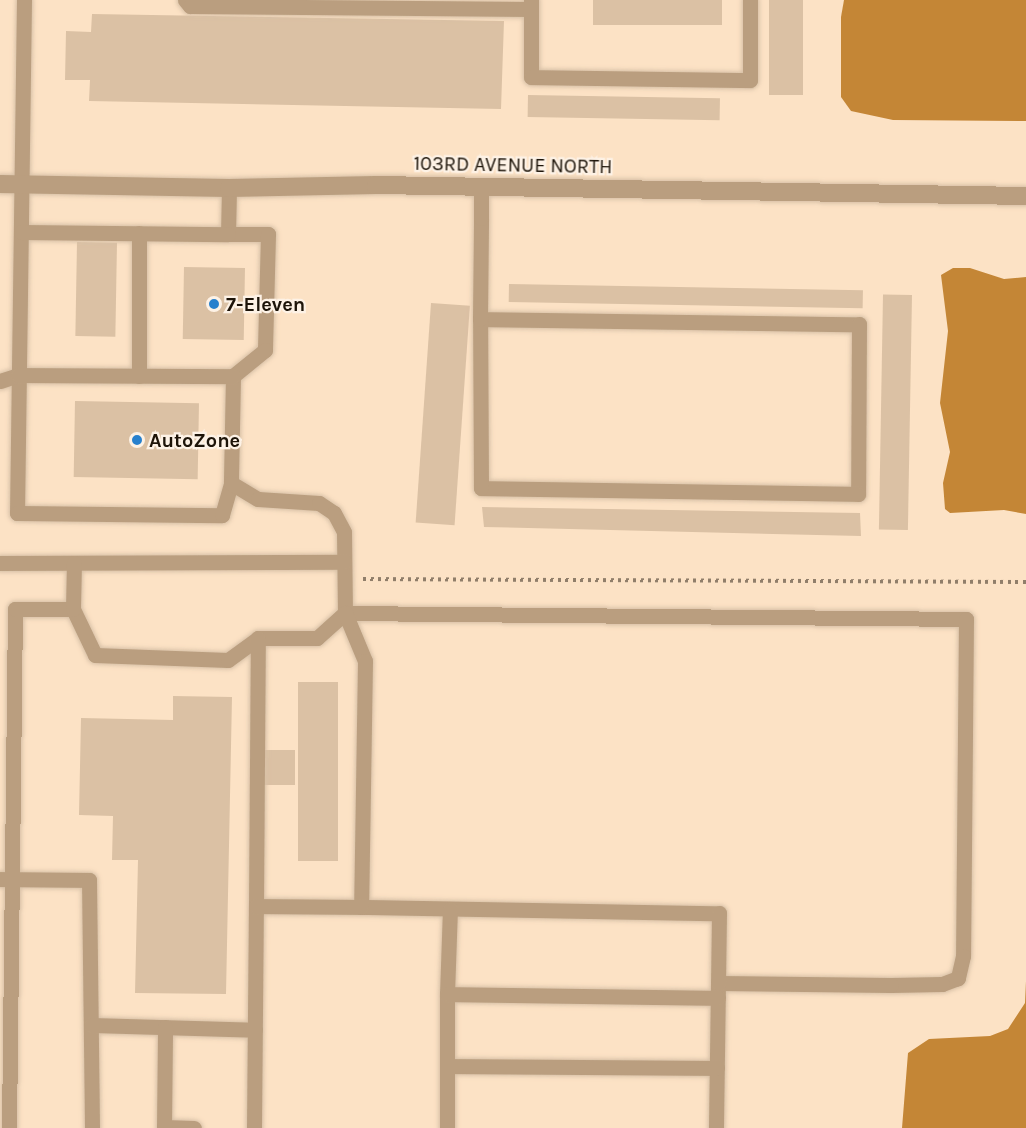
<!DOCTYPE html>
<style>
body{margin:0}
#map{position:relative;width:1026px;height:1128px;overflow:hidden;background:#fce2c5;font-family:Karla,sans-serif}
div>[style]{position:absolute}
.water>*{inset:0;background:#c48636}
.building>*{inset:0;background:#dbc1a4;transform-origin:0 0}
.path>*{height:4px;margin-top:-2px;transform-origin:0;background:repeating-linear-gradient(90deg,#907e6a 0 3px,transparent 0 7.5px)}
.roads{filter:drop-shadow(0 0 2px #d8c1a7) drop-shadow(0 0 2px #d8c1a7)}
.lane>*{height:15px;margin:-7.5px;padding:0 7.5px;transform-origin:7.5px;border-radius:7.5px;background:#ba9e7f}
.street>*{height:18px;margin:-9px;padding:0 9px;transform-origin:9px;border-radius:9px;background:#ba9e7f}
.dots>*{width:16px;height:16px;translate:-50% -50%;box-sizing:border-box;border:3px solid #fdf2e6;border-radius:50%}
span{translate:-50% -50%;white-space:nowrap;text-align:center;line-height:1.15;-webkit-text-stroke:4.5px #fdf2e6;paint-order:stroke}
.street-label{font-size:20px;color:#1d1409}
.poi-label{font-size:20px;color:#1d1409;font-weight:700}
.left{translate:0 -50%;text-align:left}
</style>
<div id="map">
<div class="water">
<div style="clip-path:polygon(844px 0,1026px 0,1026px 121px,893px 120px,851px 111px,841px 97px,841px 17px)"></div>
<div style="clip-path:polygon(953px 268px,970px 268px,1004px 279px,1026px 277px,1026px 514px,1004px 510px,950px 513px,945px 509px,943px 483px,950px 452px,940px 403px,948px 331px,941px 275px)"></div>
<div style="clip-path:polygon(1026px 981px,1026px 1128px,902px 1128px,908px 1053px,929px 1039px,990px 1036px,1008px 1029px,1025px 1003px)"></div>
</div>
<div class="building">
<div style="left:593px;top:0;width:129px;height:25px"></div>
<div style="left:769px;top:0;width:34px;height:95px"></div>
<div style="clip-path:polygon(92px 14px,504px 21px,501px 109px,89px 101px,90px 80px,65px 80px,66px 31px,91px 32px)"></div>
<div style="left:528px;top:95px;width:192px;height:22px;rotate:1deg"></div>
<div style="left:77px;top:242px;width:40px;height:94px;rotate:1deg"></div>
<div style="left:184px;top:267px;width:61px;height:72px;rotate:1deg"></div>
<div style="left:509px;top:284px;width:354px;height:18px;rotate:1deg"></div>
<div style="left:912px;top:295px;width:235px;height:29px;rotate:91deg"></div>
<div style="left:431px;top:303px;width:39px;height:220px;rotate:4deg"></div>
<div style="left:75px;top:401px;width:124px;height:76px;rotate:1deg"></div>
<div style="clip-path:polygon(482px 507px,860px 513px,861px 536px,484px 527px)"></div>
<div style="left:298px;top:682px;width:40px;height:179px"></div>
<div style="clip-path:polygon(173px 696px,232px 697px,226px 994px,135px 993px,138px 860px,112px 860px,113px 816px,79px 815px,81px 718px,173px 720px)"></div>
<div style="left:265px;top:750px;width:30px;height:35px"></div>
</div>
<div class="path">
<div style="left:363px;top:579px;width:663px;rotate:0.26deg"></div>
</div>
<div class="roads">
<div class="lane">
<div style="left:24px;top:0;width:513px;rotate:90.78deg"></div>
<div style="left:17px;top:513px;width:205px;rotate:0.6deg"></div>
<div style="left:222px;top:515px;width:33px;rotate:-74deg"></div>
<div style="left:185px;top:0;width:8px;rotate:50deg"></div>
<div style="left:190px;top:6px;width:341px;rotate:0.5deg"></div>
<div style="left:531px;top:0;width:77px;rotate:90deg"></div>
<div style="left:531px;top:77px;width:219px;rotate:0.8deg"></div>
<div style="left:750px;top:80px;width:80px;rotate:-90deg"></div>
<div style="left:229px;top:188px;width:46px;rotate:91.2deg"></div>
<div style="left:228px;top:234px;width:40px"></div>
<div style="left:268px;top:234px;width:116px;rotate:91.5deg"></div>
<div style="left:265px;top:350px;width:41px;rotate:140.9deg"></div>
<div style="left:233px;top:376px;width:107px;rotate:91.1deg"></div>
<div style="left:231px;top:483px;width:31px;rotate:31deg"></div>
<div style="left:258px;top:499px;width:61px;rotate:3.8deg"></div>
<div style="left:319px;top:503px;width:18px;rotate:34deg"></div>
<div style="left:334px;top:513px;width:21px;rotate:62deg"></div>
<div style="left:344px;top:532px;width:81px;rotate:89.3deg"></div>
<div style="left:345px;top:613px;width:621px;rotate:0.55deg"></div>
<div style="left:966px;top:619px;width:337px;rotate:90.5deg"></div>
<div style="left:963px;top:956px;width:23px;rotate:103deg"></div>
<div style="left:958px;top:978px;width:17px;rotate:159deg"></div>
<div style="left:942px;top:984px;width:51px;rotate:178.9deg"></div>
<div style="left:891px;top:985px;width:173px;rotate:-179.3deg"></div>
<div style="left:718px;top:983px;width:145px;rotate:90.8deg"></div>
<div style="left:21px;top:232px;width:207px;rotate:0.6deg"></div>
<div style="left:480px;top:319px;width:379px;rotate:0.8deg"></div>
<div style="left:859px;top:324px;width:170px;rotate:90.3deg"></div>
<div style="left:858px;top:494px;width:377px;rotate:-179.1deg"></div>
<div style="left:481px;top:488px;width:169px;rotate:-90.3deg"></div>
<div style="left:480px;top:319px;width:101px;rotate:-89.4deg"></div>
<div style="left:481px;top:218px;width:31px;rotate:-90deg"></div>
<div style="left:139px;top:376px;width:143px;rotate:-90deg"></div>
<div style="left:0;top:381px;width:19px;rotate:-18deg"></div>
<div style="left:18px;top:375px;width:215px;rotate:0.3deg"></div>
<div style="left:0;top:563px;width:344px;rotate:-0.2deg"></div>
<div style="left:73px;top:609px;width:51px;rotate:64.4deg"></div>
<div style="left:95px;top:655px;width:133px;rotate:2.2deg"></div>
<div style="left:228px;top:660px;width:37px;rotate:-36deg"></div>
<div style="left:258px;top:638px;width:59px"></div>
<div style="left:317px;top:638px;width:38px;rotate:-42deg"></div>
<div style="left:345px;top:613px;width:52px;rotate:67.4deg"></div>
<div style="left:365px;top:661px;width:246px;rotate:90.9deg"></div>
<div style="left:361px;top:907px;width:358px;rotate:1deg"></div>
<div style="left:719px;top:913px;width:70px;rotate:90.8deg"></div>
<div style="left:0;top:879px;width:89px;rotate:0.6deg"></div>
<div style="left:89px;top:880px;width:248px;rotate:89.3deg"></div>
<div style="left:256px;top:906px;width:268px;rotate:-89.6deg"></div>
<div style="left:447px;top:994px;width:85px;rotate:-88deg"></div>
<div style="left:91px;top:1025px;width:164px;rotate:1.7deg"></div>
<div style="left:447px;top:1066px;width:270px;rotate:0.4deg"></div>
<div style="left:164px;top:1127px;width:30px;rotate:2deg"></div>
<div style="left:9px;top:1128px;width:519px;rotate:-89.34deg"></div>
<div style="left:15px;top:609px;width:58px"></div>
<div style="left:73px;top:609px;width:46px;rotate:-88.8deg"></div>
<div style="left:164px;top:1128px;width:101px;rotate:-89.4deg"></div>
<div style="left:254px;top:1128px;width:222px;rotate:-89.5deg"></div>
<div style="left:256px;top:906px;width:105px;rotate:0.5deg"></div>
<div style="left:447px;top:1128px;width:134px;rotate:-90deg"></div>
<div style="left:447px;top:994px;width:271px;rotate:0.8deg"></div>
</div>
<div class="street">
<div style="left:0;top:184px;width:229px;rotate:1deg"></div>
<div style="left:229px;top:188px;width:147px;rotate:-1.2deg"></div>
<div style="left:376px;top:185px;width:650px;rotate:0.97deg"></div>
</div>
</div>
<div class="dots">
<div style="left:214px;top:304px;background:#2780cd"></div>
<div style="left:137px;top:440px;background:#2780cd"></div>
</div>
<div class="street-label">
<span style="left:513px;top:165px;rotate:1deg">103RD AVENUE NORTH</span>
</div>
<div class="poi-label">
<span class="left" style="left:226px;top:304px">7-Eleven</span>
<span class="left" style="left:149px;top:440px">AutoZone</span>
</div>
</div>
